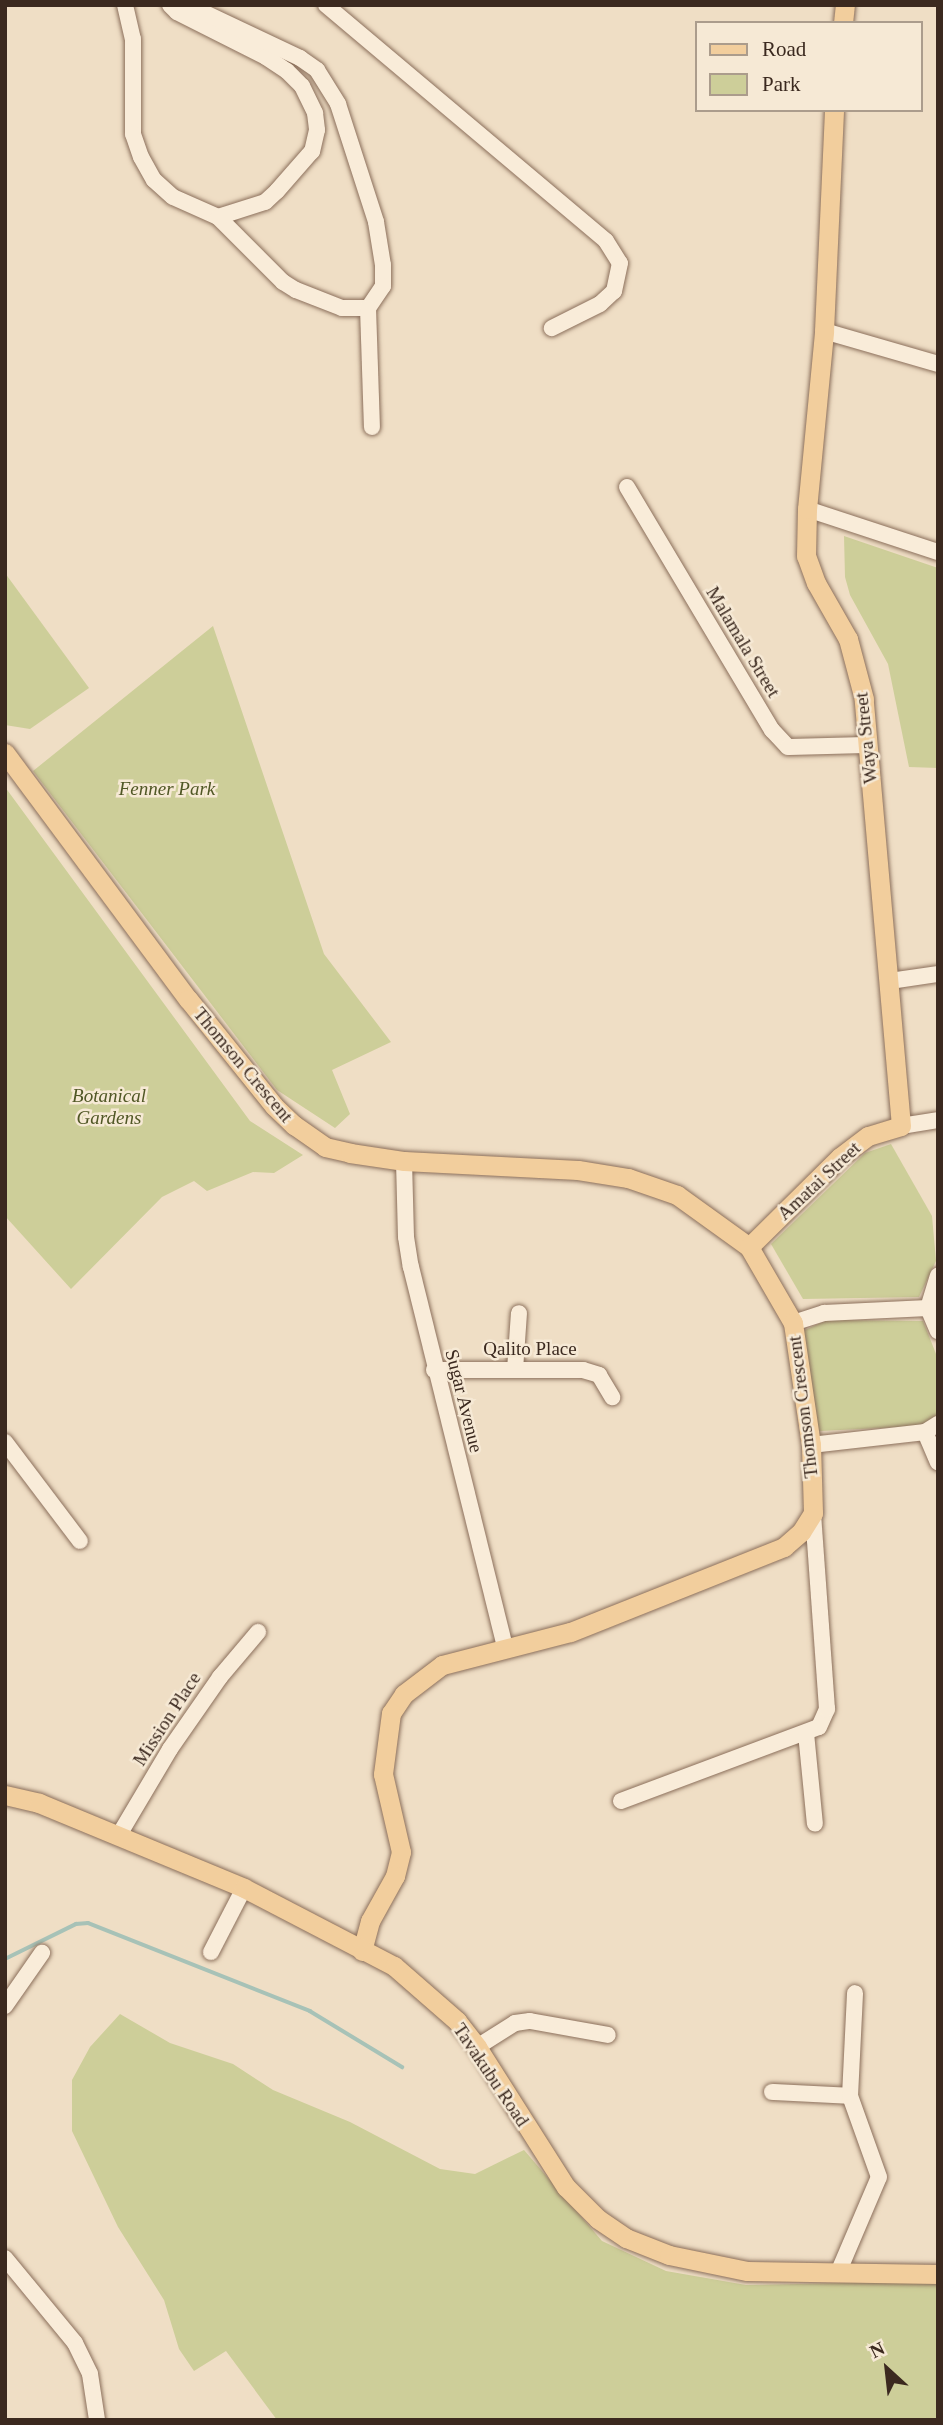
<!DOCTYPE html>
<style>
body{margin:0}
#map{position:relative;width:943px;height:2425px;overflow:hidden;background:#efdec5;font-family:Georgia,serif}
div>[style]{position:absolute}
.green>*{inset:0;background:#cdce99}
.stream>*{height:3.5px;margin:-1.75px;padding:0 1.75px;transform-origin:1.75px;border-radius:1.75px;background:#a7c2b7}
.roads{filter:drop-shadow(0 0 2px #8b6f5b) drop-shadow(0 0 2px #8b6f5b)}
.minor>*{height:16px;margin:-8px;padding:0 8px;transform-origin:8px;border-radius:8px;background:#f9ecd9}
.major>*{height:19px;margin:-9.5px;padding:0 9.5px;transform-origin:9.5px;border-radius:9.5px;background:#f2ce9d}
span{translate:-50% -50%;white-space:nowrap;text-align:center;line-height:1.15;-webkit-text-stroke:5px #f6e9d5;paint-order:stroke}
.street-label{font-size:19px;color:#3b291f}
.park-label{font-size:19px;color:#505725;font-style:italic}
.frame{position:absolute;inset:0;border:7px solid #3b291f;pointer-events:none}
.legend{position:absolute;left:695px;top:21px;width:228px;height:91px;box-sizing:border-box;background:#f6e9d5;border:2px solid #ab9c8c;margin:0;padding:9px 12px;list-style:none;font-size:21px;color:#3b291f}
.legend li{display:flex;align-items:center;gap:14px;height:35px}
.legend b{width:35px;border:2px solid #ab9c8c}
.north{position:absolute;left:852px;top:2334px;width:70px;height:70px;-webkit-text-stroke:5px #f6e9d5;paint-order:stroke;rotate:333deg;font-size:19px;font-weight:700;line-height:28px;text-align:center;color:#3b291f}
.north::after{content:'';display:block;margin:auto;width:24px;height:32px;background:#3b291f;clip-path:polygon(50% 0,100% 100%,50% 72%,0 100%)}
</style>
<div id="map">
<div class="green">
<div style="clip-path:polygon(844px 536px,938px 568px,938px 768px,909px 767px,888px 664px,850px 595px,845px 577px)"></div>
<div style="clip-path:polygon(5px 573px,89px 688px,30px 729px,5px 725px)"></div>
<div style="clip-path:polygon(213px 626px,324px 954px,391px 1042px,332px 1070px,350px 1114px,335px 1128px,277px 1090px,33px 771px)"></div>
<div style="clip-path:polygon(5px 787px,250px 1121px,303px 1155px,274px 1173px,253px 1172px,207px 1191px,194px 1181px,162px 1197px,71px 1289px,5px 1216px)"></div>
<div style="clip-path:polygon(891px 1144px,932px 1216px,936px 1261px,919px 1297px,803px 1299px,771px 1244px,865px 1153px)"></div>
<div style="clip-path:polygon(827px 1320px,923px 1321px,938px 1359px,938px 1415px,922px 1426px,800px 1432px,794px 1335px)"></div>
<div style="clip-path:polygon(120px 2014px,170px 2043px,233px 2064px,273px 2090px,350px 2122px,440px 2169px,475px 2174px,524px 2150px,602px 2241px,666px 2271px,746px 2285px,938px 2281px,938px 2420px,277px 2420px,226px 2351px,194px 2371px,179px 2349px,164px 2300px,118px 2227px,72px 2131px,72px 2080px,90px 2047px)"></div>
</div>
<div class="stream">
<div style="left:5px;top:1959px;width:79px;rotate:-26.2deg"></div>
<div style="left:76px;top:1924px;width:12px;rotate:-5deg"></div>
<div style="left:88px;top:1923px;width:239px;rotate:21.6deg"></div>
<div style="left:310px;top:2011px;width:108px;rotate:31.3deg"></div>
</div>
<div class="roads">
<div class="minor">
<div style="left:125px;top:5px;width:35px;rotate:77deg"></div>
<div style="left:133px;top:39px;width:95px;rotate:90deg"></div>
<div style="left:133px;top:134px;width:24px;rotate:71deg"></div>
<div style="left:141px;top:157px;width:26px;rotate:61deg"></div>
<div style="left:154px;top:180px;width:25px;rotate:42deg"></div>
<div style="left:173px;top:197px;width:49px;rotate:24deg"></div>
<div style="left:218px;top:217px;width:92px;rotate:45deg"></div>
<div style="left:283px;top:282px;width:15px;rotate:32deg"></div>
<div style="left:296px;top:290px;width:49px;rotate:21.4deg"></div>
<div style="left:342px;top:308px;width:26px"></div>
<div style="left:170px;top:5px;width:10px;rotate:45deg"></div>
<div style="left:177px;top:12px;width:100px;rotate:26.8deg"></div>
<div style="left:266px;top:57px;width:25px;rotate:34deg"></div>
<div style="left:287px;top:71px;width:21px;rotate:45deg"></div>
<div style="left:302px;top:86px;width:30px;rotate:64deg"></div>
<div style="left:315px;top:113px;width:17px;rotate:83deg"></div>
<div style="left:317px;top:130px;width:22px;rotate:103deg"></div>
<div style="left:312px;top:151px;width:53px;rotate:131.2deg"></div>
<div style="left:277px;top:191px;width:16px;rotate:137deg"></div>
<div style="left:265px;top:202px;width:49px;rotate:162.3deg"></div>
<div style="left:188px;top:5px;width:124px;rotate:25.3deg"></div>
<div style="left:300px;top:58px;width:21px;rotate:35deg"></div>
<div style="left:317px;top:70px;width:40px;rotate:58deg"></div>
<div style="left:338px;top:104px;width:124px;rotate:72.1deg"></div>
<div style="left:376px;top:222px;width:44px;rotate:80.8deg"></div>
<div style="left:383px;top:265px;width:21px;rotate:90deg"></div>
<div style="left:383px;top:286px;width:27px;rotate:124deg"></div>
<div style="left:368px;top:308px;width:119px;rotate:88.1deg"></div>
<div style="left:326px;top:5px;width:366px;rotate:40.1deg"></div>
<div style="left:606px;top:241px;width:26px;rotate:58deg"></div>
<div style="left:620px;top:263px;width:29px;rotate:102deg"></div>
<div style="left:614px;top:291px;width:19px;rotate:137deg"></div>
<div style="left:600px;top:304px;width:54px;rotate:153.4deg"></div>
<div style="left:824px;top:331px;width:119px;rotate:16.1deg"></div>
<div style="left:627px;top:487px;width:283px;rotate:59.2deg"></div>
<div style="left:772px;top:730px;width:23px;rotate:47deg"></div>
<div style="left:788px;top:747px;width:79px;rotate:-1.5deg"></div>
<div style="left:807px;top:509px;width:138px;rotate:18.2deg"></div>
<div style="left:890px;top:981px;width:49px;rotate:-8.3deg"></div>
<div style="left:901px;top:1126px;width:37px;rotate:-9deg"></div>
<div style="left:404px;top:1161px;width:76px;rotate:88.5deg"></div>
<div style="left:406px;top:1237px;width:30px;rotate:81deg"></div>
<div style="left:411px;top:1267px;width:391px;rotate:76.1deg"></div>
<div style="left:928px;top:1308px;width:34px;rotate:-73deg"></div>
<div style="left:928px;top:1308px;width:25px;rotate:67deg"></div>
<div style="left:793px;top:1323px;width:33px;rotate:-18deg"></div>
<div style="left:824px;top:1313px;width:104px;rotate:-2.8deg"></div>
<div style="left:434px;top:1370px;width:149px"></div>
<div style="left:583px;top:1370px;width:17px;rotate:17deg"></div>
<div style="left:599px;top:1375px;width:26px;rotate:59deg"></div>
<div style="left:515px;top:1370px;width:57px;rotate:-86deg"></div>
<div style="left:925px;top:1432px;width:33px;rotate:67deg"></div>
<div style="left:5px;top:1442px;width:124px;rotate:52.9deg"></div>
<div style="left:811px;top:1445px;width:115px;rotate:-6.5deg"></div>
<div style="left:925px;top:1432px;width:15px;rotate:-32deg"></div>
<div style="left:806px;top:1733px;width:91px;rotate:84.4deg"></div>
<div style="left:621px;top:1801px;width:211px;rotate:-20.5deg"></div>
<div style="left:819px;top:1727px;width:20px;rotate:-66deg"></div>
<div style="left:827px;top:1709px;width:196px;rotate:-94.1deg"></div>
<div style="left:119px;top:1835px;width:100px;rotate:-59.3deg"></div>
<div style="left:170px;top:1749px;width:88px;rotate:-55.2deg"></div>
<div style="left:220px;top:1677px;width:59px;rotate:-49.8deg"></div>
<div style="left:211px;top:1952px;width:72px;rotate:-62.7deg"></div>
<div style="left:5px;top:2006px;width:65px;rotate:-55.1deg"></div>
<div style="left:477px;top:2047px;width:45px;rotate:-32.3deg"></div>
<div style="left:515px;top:2023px;width:15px;rotate:-8deg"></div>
<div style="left:530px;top:2021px;width:79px;rotate:10.2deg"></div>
<div style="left:772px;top:2092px;width:78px;rotate:2.9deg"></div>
<div style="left:5px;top:2258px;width:110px;rotate:50.5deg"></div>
<div style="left:75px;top:2343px;width:34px;rotate:64deg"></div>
<div style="left:90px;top:2374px;width:47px;rotate:81.3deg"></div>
<div style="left:838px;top:2273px;width:104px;rotate:-66.9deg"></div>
<div style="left:879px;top:2177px;width:86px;rotate:-109.7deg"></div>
<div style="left:850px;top:2096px;width:103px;rotate:-87.2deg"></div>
</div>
<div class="major">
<div style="left:843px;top:23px;width:18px;rotate:-84deg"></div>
<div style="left:5px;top:753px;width:307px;rotate:53.4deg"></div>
<div style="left:188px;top:999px;width:137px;rotate:51.2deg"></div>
<div style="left:274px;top:1106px;width:28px;rotate:44deg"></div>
<div style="left:294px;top:1125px;width:38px;rotate:35deg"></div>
<div style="left:325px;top:1147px;width:26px;rotate:13deg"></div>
<div style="left:350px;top:1153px;width:55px;rotate:8.4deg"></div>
<div style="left:404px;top:1161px;width:174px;rotate:3deg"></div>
<div style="left:578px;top:1170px;width:51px;rotate:9.1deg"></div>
<div style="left:628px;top:1178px;width:52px;rotate:19.1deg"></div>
<div style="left:677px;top:1195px;width:89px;rotate:35.8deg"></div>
<div style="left:749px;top:1247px;width:88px;rotate:59.9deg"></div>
<div style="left:793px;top:1323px;width:123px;rotate:81.6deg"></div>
<div style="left:811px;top:1445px;width:68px;rotate:88.3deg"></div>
<div style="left:813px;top:1513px;width:22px;rotate:122deg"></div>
<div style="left:801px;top:1532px;width:23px;rotate:139deg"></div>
<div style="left:784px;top:1547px;width:230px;rotate:158.3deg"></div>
<div style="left:570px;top:1632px;width:132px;rotate:165.5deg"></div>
<div style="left:442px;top:1665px;width:48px;rotate:142.7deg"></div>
<div style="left:404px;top:1694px;width:23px;rotate:124deg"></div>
<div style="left:391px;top:1713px;width:62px;rotate:97.5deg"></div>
<div style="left:383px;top:1774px;width:80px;rotate:77deg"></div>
<div style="left:401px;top:1852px;width:25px;rotate:104deg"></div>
<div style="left:395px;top:1876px;width:51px;rotate:119.1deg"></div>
<div style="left:370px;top:1921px;width:31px;rotate:105deg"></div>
<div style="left:749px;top:1247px;width:128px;rotate:-44.7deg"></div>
<div style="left:840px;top:1157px;width:35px;rotate:-37deg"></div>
<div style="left:868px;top:1136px;width:34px;rotate:-17deg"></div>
<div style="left:901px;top:1126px;width:429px;rotate:-95deg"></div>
<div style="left:864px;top:699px;width:62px;rotate:-104.9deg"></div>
<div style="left:848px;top:639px;width:64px;rotate:-119.7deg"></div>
<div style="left:816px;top:583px;width:29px;rotate:-110deg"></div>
<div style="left:806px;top:556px;width:47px;rotate:-88.8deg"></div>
<div style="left:807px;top:509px;width:179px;rotate:-84.5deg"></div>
<div style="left:824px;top:331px;width:221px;rotate:-87.4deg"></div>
<div style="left:5px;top:1795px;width:35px;rotate:13deg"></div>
<div style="left:39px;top:1803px;width:222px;rotate:22.5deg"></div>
<div style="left:244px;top:1888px;width:169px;rotate:27.5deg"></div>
<div style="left:394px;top:1966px;width:84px;rotate:41.1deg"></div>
<div style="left:457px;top:2021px;width:33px;rotate:52deg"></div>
<div style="left:477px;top:2047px;width:166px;rotate:57.6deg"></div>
<div style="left:566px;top:2187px;width:45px;rotate:45deg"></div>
<div style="left:598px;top:2219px;width:34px;rotate:34deg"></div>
<div style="left:626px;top:2238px;width:46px;rotate:21.6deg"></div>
<div style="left:669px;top:2255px;width:80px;rotate:11.6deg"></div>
<div style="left:747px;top:2271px;width:191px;rotate:0.9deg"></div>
</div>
</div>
<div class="street-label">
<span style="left:743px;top:642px;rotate:59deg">Malamala Street</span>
<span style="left:866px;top:738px;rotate:-96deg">Waya Street</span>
<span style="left:243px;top:1065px;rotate:50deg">Thomson Crescent</span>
<span style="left:819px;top:1181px;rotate:-43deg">Amatai Street</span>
<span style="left:530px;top:1349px">Qalito Place</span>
<span style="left:464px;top:1401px;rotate:76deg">Sugar Avenue</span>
<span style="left:803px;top:1407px;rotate:-97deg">Thomson Crescent</span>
<span style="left:167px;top:1719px;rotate:-57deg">Mission Place</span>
<span style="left:491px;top:2075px;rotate:56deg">Tavakubu Road</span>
</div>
<div class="park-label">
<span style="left:167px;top:789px">Fenner Park</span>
<span style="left:109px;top:1107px">Botanical<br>Gardens</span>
</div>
<div class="frame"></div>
<ul class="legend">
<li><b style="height:9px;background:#f2ce9d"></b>Road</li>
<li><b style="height:19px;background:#cdce99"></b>Park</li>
</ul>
<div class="north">N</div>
</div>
